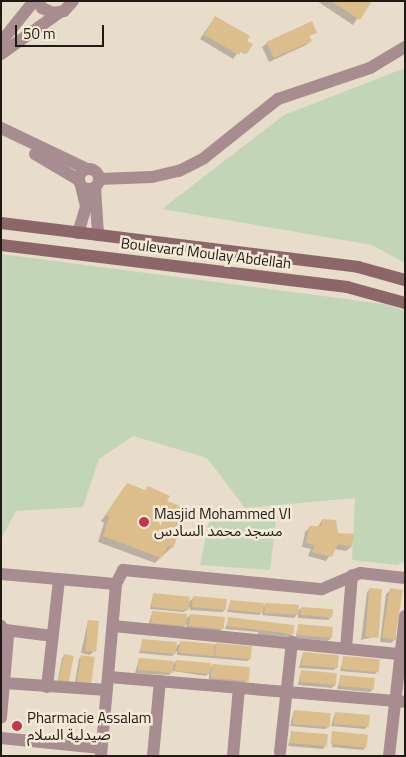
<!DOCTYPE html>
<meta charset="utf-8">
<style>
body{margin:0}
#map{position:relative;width:406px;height:757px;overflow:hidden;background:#e8ddca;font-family:"Titillium Web","Noto Sans Arabic",sans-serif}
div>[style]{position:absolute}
.green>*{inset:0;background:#c2d6b7}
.shadow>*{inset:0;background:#0003}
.building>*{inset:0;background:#dcbd8c;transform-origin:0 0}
.street>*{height:12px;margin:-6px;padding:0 6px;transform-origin:6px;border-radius:6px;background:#a88d90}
.street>.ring{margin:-6px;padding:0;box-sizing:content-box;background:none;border:12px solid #a88d90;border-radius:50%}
.secondary>*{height:12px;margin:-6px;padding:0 6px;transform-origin:6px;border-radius:6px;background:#8d666a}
.dots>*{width:14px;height:14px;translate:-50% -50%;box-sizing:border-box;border:2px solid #f5ead7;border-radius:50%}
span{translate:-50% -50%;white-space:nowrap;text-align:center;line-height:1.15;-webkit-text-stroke:5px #f5ead7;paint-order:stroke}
.street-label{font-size:15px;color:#1e1a14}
.poi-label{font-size:15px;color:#1e1a14}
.left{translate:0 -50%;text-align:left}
.frame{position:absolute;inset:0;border:2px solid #1e1a14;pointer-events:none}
.scale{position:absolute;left:15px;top:25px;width:89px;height:22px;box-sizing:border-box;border:2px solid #1e1a14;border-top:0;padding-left:6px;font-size:15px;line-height:18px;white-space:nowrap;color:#1e1a14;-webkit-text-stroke:4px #f5ead7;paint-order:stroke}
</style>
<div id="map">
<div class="green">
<div style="clip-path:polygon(405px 68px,405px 263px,372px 245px,162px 209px,284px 115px)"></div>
<div style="clip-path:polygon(1px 254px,384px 304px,405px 311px,405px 562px,396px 565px,352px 560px,355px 498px,245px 508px,207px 458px,133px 436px,99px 459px,83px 507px,16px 511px,1px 539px)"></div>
<div style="clip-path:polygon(211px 512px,277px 513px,270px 570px,200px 565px)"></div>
</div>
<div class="shadow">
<div style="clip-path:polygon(317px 1px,369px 1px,353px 25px)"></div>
<div style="clip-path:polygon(215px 17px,251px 44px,245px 54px,239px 51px,233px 59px,200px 39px)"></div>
<div style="clip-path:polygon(308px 36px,311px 41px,306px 45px,269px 62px,262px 47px,267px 43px)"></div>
<div style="clip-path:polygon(128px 485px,165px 502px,176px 521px,172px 547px,155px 563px,98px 542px,104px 523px,101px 521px)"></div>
<div style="clip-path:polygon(322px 520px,351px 547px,346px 551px,334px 549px,326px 561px,308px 556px,311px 549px,302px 547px,305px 532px,310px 527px,318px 527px)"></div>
<div style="clip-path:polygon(370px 589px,374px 637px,361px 640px,367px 592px)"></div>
<div style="clip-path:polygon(391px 590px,396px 639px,391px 643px,380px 642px,386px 594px)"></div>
<div style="clip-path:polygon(153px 595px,188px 603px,193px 598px,225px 610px,222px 612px,190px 610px,190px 607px,184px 612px,150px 609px)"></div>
<div style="clip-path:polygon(231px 601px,262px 608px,266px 604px,297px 612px,301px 608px,331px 618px,328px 620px,298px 618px,298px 613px,294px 618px,262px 615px,263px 611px,259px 615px,227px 612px)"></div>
<div style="clip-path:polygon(152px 613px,185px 620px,190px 615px,222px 628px,220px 631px,186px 628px,187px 624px,182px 629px,148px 626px)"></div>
<div style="clip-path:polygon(229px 618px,293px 635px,290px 637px,258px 635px,258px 632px,225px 629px)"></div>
<div style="clip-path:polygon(88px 621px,93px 652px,90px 655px,81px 653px)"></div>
<div style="clip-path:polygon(299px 626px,331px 638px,328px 641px,295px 638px)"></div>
<div style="clip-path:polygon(143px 641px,175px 648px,181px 642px,251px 647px,250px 659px,247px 661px,177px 655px,177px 651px,172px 656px,139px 653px)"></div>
<div style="clip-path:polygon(303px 653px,336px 668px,334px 670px,299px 668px)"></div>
<div style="clip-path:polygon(64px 656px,73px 657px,57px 686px,62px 658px)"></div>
<div style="clip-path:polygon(82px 656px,93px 658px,74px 688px,79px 659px)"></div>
<div style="clip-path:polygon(344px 657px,377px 672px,375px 674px,340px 671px)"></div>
<div style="clip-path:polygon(139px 659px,172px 666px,176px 661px,209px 669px,213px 665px,247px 681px,244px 683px,209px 680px,209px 673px,206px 676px,173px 671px,169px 675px,135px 673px)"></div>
<div style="clip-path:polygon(301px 671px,336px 674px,335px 685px,332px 688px,298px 685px)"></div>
<div style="clip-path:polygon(341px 676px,373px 689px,370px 692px,337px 689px)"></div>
<div style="clip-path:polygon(294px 711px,328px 727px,325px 729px,290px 726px)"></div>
<div style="clip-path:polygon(335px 713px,367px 727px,365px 729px,331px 726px)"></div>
<div style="clip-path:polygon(292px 732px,325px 746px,323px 749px,288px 746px)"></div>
<div style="clip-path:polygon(333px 733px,366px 747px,363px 750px,332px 747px)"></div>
</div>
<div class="building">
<div style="clip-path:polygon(331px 1px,372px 1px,360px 20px)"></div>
<div style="clip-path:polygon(215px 16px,250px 36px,247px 41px,253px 44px,247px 54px,241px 51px,239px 55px,204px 35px)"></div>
<div style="clip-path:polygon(312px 21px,317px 33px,309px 36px,312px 41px,274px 58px,266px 42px)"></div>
<div style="clip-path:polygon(127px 483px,145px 490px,148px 486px,170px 496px,167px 501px,183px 507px,178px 520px,183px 523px,173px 548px,168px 546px,161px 558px,103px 536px,109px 517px,105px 515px)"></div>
<div style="clip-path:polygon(322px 519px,336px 520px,338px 533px,354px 534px,352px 547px,338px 544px,332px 557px,312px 552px,315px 545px,306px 543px,309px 526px,322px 526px)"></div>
<div style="left:369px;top:588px;width:13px;height:49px;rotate:4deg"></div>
<div style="left:390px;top:588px;width:13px;height:50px;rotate:9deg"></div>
<div style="left:153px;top:593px;width:37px;height:14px;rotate:6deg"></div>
<div style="left:193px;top:596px;width:34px;height:11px;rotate:5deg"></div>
<div style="left:230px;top:600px;width:34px;height:10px;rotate:5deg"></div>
<div style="left:265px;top:603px;width:34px;height:10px;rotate:3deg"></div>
<div style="left:301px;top:607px;width:32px;height:8px;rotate:4deg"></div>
<div style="left:152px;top:611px;width:35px;height:12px;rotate:5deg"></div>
<div style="left:190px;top:614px;width:35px;height:12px;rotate:5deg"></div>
<div style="left:228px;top:617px;width:67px;height:9px;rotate:7deg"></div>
<div style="left:88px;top:620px;width:11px;height:31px;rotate:5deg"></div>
<div style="left:298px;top:624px;width:35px;height:11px;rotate:5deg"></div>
<div style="left:142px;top:639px;width:35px;height:12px;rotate:5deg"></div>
<div style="left:180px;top:641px;width:35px;height:12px;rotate:5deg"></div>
<div style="left:216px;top:643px;width:36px;height:13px;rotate:5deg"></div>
<div style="left:303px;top:652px;width:36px;height:13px;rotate:5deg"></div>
<div style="left:64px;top:654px;width:10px;height:30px;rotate:11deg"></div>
<div style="left:81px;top:655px;width:14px;height:30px;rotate:8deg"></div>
<div style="left:343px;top:656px;width:37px;height:13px;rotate:5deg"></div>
<div style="left:139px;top:658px;width:35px;height:12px;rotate:5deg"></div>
<div style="left:176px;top:660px;width:35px;height:11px;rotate:5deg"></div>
<div style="left:212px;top:664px;width:38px;height:14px;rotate:5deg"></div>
<div style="left:301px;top:670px;width:36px;height:12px;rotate:5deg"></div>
<div style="left:340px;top:675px;width:35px;height:11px;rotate:5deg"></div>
<div style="left:294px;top:710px;width:37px;height:14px;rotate:5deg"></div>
<div style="left:335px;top:712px;width:35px;height:12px;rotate:5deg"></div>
<div style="left:291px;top:731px;width:37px;height:12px;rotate:5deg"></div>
<div style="left:332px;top:731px;width:36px;height:13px;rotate:6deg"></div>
</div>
<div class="street">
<div style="left:38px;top:1px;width:8px;rotate:60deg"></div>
<div style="left:42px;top:8px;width:12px;rotate:24deg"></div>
<div style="left:53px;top:13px;width:11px;rotate:-10deg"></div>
<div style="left:64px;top:11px;width:13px;rotate:-48deg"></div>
<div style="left:1px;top:42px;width:53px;rotate:-51.2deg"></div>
<div style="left:1px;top:54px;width:71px;rotate:-35.3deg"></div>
<div style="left:1px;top:128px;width:95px;rotate:25.5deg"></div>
<div style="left:35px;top:154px;width:51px;rotate:30.6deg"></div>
<div class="ring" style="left:79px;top:169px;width:8px;height:8px"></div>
<div style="left:99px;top:179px;width:53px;rotate:-2.2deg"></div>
<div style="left:152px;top:177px;width:28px;rotate:-13deg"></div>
<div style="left:179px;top:171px;width:28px;rotate:-27deg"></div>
<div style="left:204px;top:158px;width:95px;rotate:-38.6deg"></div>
<div style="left:278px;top:99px;width:97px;rotate:-18.6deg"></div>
<div style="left:370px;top:68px;width:41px;rotate:-31deg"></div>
<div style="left:95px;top:187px;width:48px;rotate:86.4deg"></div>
<div style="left:78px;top:233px;width:28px;rotate:-73deg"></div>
<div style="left:86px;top:206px;width:21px;rotate:-104deg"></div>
<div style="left:1px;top:574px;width:115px;rotate:5deg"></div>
<div style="left:1px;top:626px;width:12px;rotate:55deg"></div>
<div style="left:8px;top:636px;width:82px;rotate:94.9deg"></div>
<div style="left:113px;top:626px;width:289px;rotate:5.6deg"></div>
<div style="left:6px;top:630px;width:47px;rotate:7.3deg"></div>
<div style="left:346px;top:648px;width:73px;rotate:-85.3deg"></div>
<div style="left:109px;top:677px;width:297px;rotate:4.8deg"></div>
<div style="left:4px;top:683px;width:103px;rotate:3.9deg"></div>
<div style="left:47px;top:687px;width:108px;rotate:-83.6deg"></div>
<div style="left:1px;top:738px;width:100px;rotate:5.7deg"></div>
<div style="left:280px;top:752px;width:111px;rotate:-83.8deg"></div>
<div style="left:101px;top:756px;width:173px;rotate:-85deg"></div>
<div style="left:116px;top:584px;width:16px;rotate:-63deg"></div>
<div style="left:123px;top:570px;width:200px;rotate:5.5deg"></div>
<div style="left:322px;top:589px;width:41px;rotate:-22.8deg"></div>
<div style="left:360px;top:573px;width:45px;rotate:6.3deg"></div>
<div style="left:153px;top:756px;width:75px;rotate:-84.7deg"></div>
<div style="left:233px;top:756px;width:68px;rotate:-85deg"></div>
<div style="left:389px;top:756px;width:141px;rotate:-83.5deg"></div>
</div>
<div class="secondary">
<div style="left:1px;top:223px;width:360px;rotate:7deg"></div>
<div style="left:358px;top:267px;width:49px;rotate:15.5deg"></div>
<div style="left:1px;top:245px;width:349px;rotate:6.9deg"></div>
<div style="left:347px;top:287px;width:60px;rotate:15.4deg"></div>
</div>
<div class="dots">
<div style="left:144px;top:522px;background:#c5354b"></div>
<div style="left:17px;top:726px;background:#c5354b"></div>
</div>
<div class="street-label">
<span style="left:206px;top:253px;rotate:7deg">Boulevard Moulay Abdellah</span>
</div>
<div class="poi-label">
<span class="left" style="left:154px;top:522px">Masjid Mohammed VI<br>مسجد محمد السادس</span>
<span class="left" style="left:27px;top:726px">Pharmacie Assalam<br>صيدلية السلام</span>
</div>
<div class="frame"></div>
<div class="scale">50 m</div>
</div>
